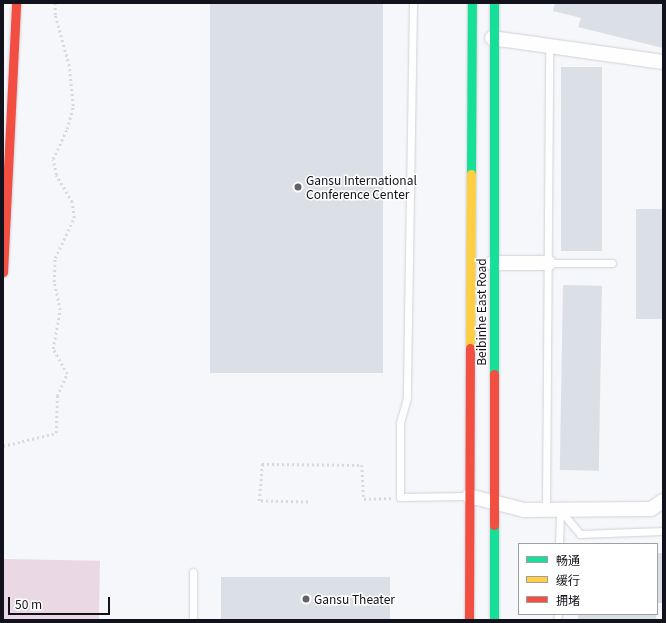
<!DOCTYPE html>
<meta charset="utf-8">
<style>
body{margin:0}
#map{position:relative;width:666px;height:623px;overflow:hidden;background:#f6f7fb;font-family:Georgia,"Noto Sans SC",serif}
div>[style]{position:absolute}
.green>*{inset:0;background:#ead9e4;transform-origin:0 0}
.building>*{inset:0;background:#dbe0e7;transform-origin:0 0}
.path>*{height:2.5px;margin-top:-1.25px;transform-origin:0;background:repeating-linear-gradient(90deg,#d9d9db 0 2px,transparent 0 5px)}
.roads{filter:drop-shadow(0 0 1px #d0d1d8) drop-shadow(0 0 1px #d0d1d8)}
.lane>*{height:7px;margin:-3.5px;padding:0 3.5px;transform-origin:3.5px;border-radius:3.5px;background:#fefefe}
.street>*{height:14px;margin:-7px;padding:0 7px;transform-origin:7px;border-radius:7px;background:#fefefe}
.fast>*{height:9px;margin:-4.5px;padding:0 4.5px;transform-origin:4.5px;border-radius:4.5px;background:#16e098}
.slow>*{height:9px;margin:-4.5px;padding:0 4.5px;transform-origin:4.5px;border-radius:4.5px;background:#ffcf43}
.jam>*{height:9px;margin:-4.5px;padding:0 4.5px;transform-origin:4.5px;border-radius:4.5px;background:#f24e42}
.dots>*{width:11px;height:11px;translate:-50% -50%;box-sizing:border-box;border:2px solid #fff;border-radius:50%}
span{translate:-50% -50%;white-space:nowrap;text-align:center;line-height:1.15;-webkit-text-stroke:3px #fff;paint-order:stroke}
.poi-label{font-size:12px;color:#11121b}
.left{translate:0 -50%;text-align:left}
.street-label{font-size:12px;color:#11121b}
.frame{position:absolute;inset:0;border:4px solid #11121b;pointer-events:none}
.legend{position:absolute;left:518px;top:543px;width:140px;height:72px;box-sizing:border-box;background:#fff;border:1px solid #a0a0a4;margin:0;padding:5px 7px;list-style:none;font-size:12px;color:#11121b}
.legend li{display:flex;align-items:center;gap:8px;height:20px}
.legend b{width:20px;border:1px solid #a0a0a4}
.scale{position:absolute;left:8px;top:597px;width:102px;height:18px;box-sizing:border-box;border:2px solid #11121b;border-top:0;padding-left:5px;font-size:12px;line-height:14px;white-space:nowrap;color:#11121b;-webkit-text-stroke:3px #fff;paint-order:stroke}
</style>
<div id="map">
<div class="green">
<div style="left:4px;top:559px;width:96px;height:61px;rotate:1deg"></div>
</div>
<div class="building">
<div style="left:210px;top:3px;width:173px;height:370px"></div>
<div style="clip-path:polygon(555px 3px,663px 3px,663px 48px,578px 27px,581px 18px,553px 11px)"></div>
<div style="left:561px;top:67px;width:41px;height:184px"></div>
<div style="left:636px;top:209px;width:27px;height:110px"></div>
<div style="left:563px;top:285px;width:39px;height:185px;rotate:1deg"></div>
<div style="left:657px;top:553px;width:6px;height:50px"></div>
<div style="left:221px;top:577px;width:169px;height:43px"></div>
<div style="left:578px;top:614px;width:78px;height:6px"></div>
</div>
<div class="path">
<div style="left:3px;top:446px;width:55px;rotate:-13.8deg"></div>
<div style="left:56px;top:433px;width:37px;rotate:-88deg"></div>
<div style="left:57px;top:396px;width:24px;rotate:-66deg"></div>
<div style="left:67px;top:374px;width:29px;rotate:-119deg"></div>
<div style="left:53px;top:349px;width:40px;rotate:-80deg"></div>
<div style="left:60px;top:310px;width:29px;rotate:-102deg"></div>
<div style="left:54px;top:282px;width:24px;rotate:-88deg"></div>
<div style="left:55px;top:258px;width:44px;rotate:-64.6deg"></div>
<div style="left:74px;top:218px;width:16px;rotate:-97deg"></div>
<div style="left:72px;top:202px;width:31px;rotate:-121deg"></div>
<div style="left:56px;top:175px;width:16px;rotate:-101deg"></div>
<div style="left:53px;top:159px;width:33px;rotate:-65deg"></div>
<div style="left:67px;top:129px;width:24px;rotate:-75deg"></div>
<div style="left:73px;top:106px;width:40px;rotate:-95.7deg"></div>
<div style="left:69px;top:66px;width:53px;rotate:-105.4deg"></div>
<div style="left:55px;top:15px;width:12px;rotate:-90deg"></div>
<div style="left:308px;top:502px;width:49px;rotate:-178.8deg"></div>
<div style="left:259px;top:501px;width:37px;rotate:-85deg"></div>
<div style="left:262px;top:464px;width:100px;rotate:0.6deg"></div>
<div style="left:362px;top:465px;width:34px;rotate:87deg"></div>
<div style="left:364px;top:499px;width:27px;rotate:-2deg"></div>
</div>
<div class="roads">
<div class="lane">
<div style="left:413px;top:3px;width:395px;rotate:90.9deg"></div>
<div style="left:407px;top:398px;width:26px;rotate:106deg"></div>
<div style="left:400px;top:423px;width:74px;rotate:90deg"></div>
<div style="left:400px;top:497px;width:67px;rotate:-0.9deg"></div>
<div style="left:549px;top:263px;width:63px"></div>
<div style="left:546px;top:510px;width:464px;rotate:-89.6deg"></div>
<div style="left:560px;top:510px;width:31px;rotate:50deg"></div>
<div style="left:580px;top:534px;width:83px;rotate:-2.1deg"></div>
<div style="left:559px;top:544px;width:34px;rotate:-88deg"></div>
<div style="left:193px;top:572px;width:48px;rotate:90deg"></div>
<div style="left:557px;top:620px;width:6px;rotate:-81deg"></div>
</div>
<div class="street">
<div style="left:492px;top:38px;width:173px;rotate:8deg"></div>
<div style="left:493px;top:263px;width:56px"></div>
<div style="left:469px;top:496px;width:57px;rotate:14.3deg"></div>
<div style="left:524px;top:510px;width:127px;rotate:-0.5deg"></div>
<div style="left:651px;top:509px;width:14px;rotate:-34deg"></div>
</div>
<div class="fast">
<div style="left:494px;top:3px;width:371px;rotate:90deg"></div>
<div style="left:471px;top:174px;width:171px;rotate:-89.7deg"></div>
<div style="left:494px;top:525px;width:95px;rotate:90deg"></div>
</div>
<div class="slow">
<div style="left:470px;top:348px;width:174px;rotate:-89.7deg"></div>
</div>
<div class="jam">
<div style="left:3px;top:272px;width:269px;rotate:-87.2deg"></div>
<div style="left:494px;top:374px;width:151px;rotate:90deg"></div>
<div style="left:469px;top:620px;width:272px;rotate:-89.8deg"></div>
</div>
</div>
<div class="dots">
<div style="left:298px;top:187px;background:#616269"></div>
<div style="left:306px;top:599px;background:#616269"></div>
</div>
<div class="poi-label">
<span class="left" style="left:306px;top:187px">Gansu International<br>Conference Center</span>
<span class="left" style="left:314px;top:599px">Gansu Theater</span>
</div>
<div class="street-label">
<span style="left:481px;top:312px;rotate:-90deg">Beibinhe East Road</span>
</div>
<div class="frame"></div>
<ul class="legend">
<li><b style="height:5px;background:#16e098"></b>畅通</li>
<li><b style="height:5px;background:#ffcf43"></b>缓行</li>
<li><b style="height:5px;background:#f24e42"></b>拥堵</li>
</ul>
<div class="scale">50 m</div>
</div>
